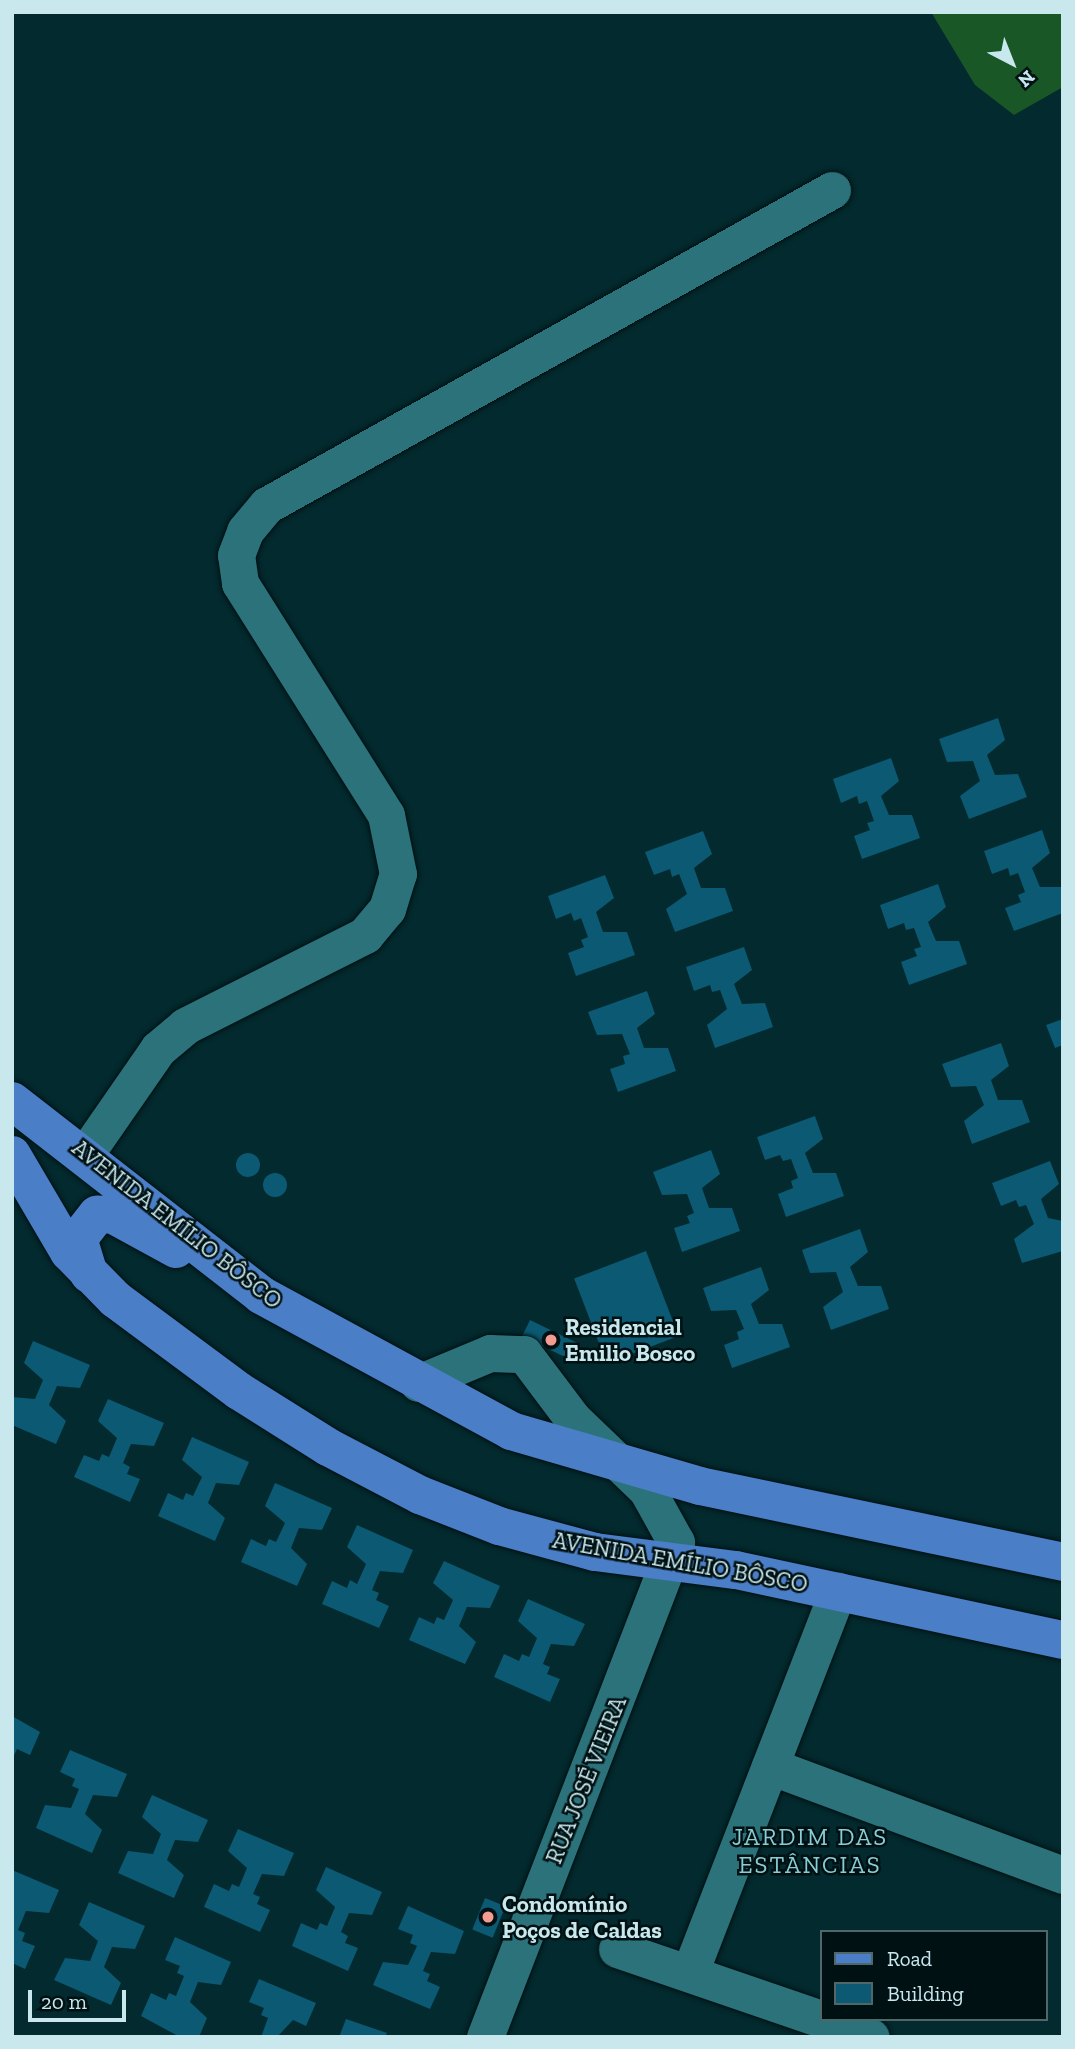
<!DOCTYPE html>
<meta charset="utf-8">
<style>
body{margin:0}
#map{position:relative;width:1075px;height:2049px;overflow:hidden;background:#032a2e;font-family:"Zilla Slab",serif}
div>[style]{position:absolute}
.forest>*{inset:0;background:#1a5726}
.building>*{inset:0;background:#0b5973;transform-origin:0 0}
.round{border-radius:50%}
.roads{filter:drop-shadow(0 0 2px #001113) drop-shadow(0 0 2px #001113)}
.minor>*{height:37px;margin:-18.5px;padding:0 18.5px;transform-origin:18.5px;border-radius:18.5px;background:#2c727b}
.major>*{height:38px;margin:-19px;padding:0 19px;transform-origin:19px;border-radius:19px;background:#4a7ec7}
.dots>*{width:19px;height:19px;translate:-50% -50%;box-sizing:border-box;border:4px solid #001113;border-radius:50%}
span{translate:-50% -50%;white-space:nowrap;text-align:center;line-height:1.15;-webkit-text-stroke:5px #001113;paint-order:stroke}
.street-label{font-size:23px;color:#c8e8ed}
.poi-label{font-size:23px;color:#c8e8ed;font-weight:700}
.left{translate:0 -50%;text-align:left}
.neighbourhood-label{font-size:24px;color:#88ccd6;letter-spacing:2px}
.frame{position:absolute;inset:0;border:14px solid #c8e8ed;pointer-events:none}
.legend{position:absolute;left:820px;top:1930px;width:228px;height:91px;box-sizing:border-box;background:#001113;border:2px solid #50676a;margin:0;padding:9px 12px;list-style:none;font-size:21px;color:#c8e8ed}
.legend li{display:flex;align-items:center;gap:14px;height:35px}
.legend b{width:35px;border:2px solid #50676a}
.north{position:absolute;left:977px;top:28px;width:70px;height:70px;-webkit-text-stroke:5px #001113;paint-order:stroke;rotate:138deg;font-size:19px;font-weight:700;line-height:28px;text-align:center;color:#c8e8ed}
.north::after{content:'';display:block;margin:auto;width:24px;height:32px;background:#c8e8ed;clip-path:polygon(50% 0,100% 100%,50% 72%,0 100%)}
.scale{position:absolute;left:28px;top:1990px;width:98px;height:32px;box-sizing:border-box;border:4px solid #c8e8ed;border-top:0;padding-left:9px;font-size:21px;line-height:24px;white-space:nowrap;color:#c8e8ed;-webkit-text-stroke:5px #001113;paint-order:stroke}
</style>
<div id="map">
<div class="forest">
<div style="clip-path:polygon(931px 12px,1063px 12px,1063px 87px,1014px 115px,975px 85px)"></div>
</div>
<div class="building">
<div style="clip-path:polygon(998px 718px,1005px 740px,987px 755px,995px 775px,1018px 774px,1027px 797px,969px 819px,960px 796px,980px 781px,973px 761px,947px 762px,939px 739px)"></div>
<div style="clip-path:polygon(891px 758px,899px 781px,881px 796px,889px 815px,912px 815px,920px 838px,862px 859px,854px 836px,870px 830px,867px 823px,874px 821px,867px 801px,859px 804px,857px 796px,841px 803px,833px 779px)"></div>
<div style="clip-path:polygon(1042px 830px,1050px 853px,1032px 868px,1040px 887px,1063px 887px,1063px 913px,1014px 931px,1005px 908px,1021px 902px,1018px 895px,1025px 892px,1018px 873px,1010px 876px,1008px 868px,992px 874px,984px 851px)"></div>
<div style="clip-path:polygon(703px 831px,712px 854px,694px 868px,701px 888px,725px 888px,733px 911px,675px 932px,666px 909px,687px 894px,679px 874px,672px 877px,670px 869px,654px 875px,645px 852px)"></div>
<div style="clip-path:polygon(605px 875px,614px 898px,596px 912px,603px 932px,627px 932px,635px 955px,576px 976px,568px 953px,584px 947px,581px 940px,588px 937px,581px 918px,574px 921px,571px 913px,556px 919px,548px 896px)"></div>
<div style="clip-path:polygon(938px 884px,946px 907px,928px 922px,936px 941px,959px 941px,967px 964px,909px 985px,901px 962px,917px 956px,914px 949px,921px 947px,914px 928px,906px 930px,904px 923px,888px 929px,880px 905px)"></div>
<div style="clip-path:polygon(744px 947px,752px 970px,734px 984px,742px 1004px,765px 1003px,773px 1027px,715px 1048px,707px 1025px,727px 1009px,720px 990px,712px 992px,710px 985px,694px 991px,686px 967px)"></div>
<div style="clip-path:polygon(647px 991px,655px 1014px,637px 1028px,644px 1048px,668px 1048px,676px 1071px,618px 1092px,610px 1069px,625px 1064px,623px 1056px,630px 1054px,622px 1034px,597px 1035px,588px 1012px)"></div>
<div style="clip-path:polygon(1063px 1019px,1063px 1045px,1055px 1048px,1046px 1025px)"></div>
<div style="clip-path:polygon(1001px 1043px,1009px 1066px,991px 1080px,998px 1100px,1022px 1100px,1030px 1122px,972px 1144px,964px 1121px,984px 1105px,976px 1086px,951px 1087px,942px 1064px)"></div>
<div style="clip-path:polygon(815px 1116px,823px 1139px,805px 1153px,813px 1173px,836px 1173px,844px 1196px,786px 1217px,778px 1194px,793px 1188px,791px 1181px,798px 1178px,791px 1159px,783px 1161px,780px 1155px,765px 1160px,757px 1137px)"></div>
<div style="clip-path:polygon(711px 1150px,720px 1174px,702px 1188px,709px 1208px,732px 1208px,740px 1231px,682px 1252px,674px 1228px,690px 1223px,687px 1216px,694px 1213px,687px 1194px,662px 1195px,653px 1172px)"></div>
<div class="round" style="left:236px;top:1153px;width:24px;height:24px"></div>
<div style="clip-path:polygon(1050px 1161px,1059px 1184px,1041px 1199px,1048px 1218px,1063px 1221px,1063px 1251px,1022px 1263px,1014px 1239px,1034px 1224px,1026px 1205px,1019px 1207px,1016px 1200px,1001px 1206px,992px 1183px)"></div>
<div class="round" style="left:263px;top:1173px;width:24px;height:24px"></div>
<div style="clip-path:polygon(860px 1229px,868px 1252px,850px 1267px,858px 1286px,881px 1286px,889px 1309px,831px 1330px,823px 1307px,843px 1292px,836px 1272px,810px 1273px,802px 1250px)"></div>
<div style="left:646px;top:1251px;width:91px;height:77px;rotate:69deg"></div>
<div style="clip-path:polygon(761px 1267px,769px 1290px,751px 1304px,759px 1324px,782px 1324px,790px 1347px,732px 1368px,724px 1345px,739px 1339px,737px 1332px,744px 1329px,736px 1310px,711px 1311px,703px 1288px)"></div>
<div style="left:530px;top:1320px;width:55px;height:18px;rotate:26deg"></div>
<div style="clip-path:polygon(33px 1341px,90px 1365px,80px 1388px,57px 1386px,49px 1405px,66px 1421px,56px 1444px,12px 1425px,12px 1397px,35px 1399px,43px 1380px,24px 1363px)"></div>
<div style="clip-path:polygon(108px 1399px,164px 1423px,154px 1446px,131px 1444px,123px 1463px,130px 1467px,127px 1474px,140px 1479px,130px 1502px,74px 1477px,84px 1455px,99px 1461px,102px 1454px,109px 1457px,117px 1438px,98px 1421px)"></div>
<div style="clip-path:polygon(192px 1437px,249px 1462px,239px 1485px,216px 1483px,208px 1503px,225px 1518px,215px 1541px,158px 1516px,168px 1493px,183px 1500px,186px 1493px,193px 1496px,202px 1477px,182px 1460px)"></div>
<div style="clip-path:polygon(275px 1483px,332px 1508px,322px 1530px,299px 1528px,291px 1548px,307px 1564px,297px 1586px,241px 1562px,251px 1539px,266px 1546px,269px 1539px,276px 1542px,285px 1523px,265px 1506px)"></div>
<div style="clip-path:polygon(357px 1525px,413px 1550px,403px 1573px,380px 1571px,372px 1590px,379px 1593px,376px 1600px,389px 1606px,379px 1628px,322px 1604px,332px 1581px,347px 1588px,350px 1580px,357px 1584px,366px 1564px,347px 1547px)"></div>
<div style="clip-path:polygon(444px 1561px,500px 1586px,490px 1608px,467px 1607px,459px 1626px,476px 1642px,465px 1664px,409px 1640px,419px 1617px,434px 1624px,437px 1617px,444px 1620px,453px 1600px,433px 1583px)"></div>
<div style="clip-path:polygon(528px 1599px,585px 1624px,574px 1646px,551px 1644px,543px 1664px,550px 1667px,547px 1674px,560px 1679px,550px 1702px,494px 1677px,504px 1654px,519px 1661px,522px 1654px,529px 1657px,537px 1638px,518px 1621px)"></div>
<div style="clip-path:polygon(12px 1716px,40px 1732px,30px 1755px,17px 1749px,12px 1760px)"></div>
<div style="clip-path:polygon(70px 1750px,127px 1774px,117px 1797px,93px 1795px,85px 1814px,102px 1830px,92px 1853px,36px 1828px,45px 1805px,71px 1808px,79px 1789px,72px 1786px,75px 1779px,60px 1772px)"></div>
<div style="clip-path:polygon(152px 1795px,208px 1820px,198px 1842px,175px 1840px,167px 1860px,184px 1875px,174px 1898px,118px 1873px,128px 1851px,153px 1854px,161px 1834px,142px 1817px)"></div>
<div style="clip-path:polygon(238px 1829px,294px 1853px,284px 1876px,262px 1874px,253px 1894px,260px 1897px,257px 1904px,270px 1910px,260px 1932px,204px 1907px,214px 1884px,229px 1891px,232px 1884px,239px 1887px,247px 1868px,228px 1851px)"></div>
<div style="clip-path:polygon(326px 1867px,382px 1892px,372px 1915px,349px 1913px,341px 1932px,348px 1936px,345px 1943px,358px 1948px,348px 1971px,292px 1946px,301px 1923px,317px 1930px,320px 1923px,327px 1926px,335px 1907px,316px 1890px)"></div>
<div style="clip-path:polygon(12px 1870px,59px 1890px,49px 1913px,26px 1911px,18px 1930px,25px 1933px,22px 1941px,35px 1946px,25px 1969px,12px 1963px)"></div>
<div style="left:485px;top:1898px;width:22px;height:34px;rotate:22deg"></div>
<div style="clip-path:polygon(89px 1902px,145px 1926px,135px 1949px,112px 1947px,104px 1967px,121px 1983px,111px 2005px,54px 1980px,65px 1958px,90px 1961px,98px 1941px,79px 1925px)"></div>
<div style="clip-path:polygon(408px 1906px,464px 1931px,455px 1954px,431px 1952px,423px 1971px,430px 1974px,427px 1981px,440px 1987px,430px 2009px,373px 1985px,383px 1962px,408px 1965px,417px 1946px,410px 1943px,413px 1935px,398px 1929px)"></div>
<div style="clip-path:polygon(175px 1937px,231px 1962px,221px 1985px,198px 1982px,190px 2002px,207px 2018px,199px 2037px,178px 2036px,141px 2016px,151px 1993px,166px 2000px,169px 1993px,176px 1996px,184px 1976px,177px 1973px,180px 1966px,165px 1960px)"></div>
<div style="clip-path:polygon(259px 1979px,316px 2003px,306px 2026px,293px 2020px,277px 2037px,261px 2037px,268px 2018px,261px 2015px,264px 2008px,249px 2002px)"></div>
<div style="clip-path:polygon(346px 2019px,387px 2033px,385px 2037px,339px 2037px)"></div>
</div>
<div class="roads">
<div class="minor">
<div style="left:86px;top:1153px;width:126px;rotate:-55.3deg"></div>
<div style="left:158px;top:1049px;width:35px;rotate:-40deg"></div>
<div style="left:185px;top:1026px;width:202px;rotate:-26.8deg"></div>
<div style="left:365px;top:935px;width:34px;rotate:-50deg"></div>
<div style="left:387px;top:909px;width:37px;rotate:-73deg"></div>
<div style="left:398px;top:874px;width:60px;rotate:-101.5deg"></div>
<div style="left:386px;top:815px;width:274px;rotate:-122.2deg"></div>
<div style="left:240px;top:583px;width:28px;rotate:-98deg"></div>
<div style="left:236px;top:555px;width:26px;rotate:-69deg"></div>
<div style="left:245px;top:531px;width:34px;rotate:-50deg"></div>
<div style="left:267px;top:505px;width:647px;rotate:-29.14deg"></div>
<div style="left:418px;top:1383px;width:78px;rotate:-22.6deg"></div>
<div style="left:490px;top:1353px;width:34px;rotate:2deg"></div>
<div style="left:524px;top:1354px;width:80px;rotate:53.1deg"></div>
<div style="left:572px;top:1418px;width:104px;rotate:43.8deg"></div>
<div style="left:647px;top:1490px;width:60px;rotate:60.9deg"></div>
<div style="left:676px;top:1542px;width:531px;rotate:111.1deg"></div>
<div style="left:770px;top:1766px;width:313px;rotate:20.4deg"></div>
<div style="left:617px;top:1949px;width:216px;rotate:18.9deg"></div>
<div style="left:690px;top:1972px;width:409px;rotate:-68.8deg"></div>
<div style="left:822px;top:2019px;width:52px;rotate:20.2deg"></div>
</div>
<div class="major">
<div style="left:12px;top:1101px;width:316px;rotate:37.9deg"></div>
<div style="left:261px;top:1295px;width:285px;rotate:28.5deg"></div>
<div style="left:511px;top:1431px;width:197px;rotate:16.2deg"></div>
<div style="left:700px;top:1486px;width:371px;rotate:11.8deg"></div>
<div style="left:12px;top:1155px;width:113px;rotate:59.6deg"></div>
<div style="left:69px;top:1252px;width:66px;rotate:45.6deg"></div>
<div style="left:115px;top:1299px;width:154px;rotate:36.6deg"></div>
<div style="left:239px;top:1391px;width:105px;rotate:32.2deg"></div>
<div style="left:328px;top:1447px;width:104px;rotate:27.6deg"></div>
<div style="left:420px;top:1495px;width:85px;rotate:21.4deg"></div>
<div style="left:499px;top:1526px;width:99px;rotate:15.2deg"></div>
<div style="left:595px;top:1552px;width:142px;rotate:7.3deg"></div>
<div style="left:736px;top:1570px;width:334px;rotate:12.1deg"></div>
<div style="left:89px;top:1274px;width:37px;rotate:-107deg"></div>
<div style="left:78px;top:1239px;width:31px;rotate:-52deg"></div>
<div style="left:97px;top:1215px;width:15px;rotate:-4deg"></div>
<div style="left:112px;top:1214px;width:73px;rotate:28.7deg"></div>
</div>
</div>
<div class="dots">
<div style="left:551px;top:1340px;background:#f59c92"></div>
<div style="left:488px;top:1917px;background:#f59c92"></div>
</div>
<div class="street-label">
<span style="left:177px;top:1224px;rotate:38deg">AVENIDA EMÍLIO BÔSCO</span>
<span style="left:680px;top:1562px;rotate:10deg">AVENIDA EMÍLIO BÔSCO</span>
<span style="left:586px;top:1780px;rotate:-68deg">RUA JOSÉ VIEIRA</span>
</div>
<div class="poi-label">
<span class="left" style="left:565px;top:1340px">Residencial<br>Emilio Bosco</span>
<span class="left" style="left:502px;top:1917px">Condomínio<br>Poços de Caldas</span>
</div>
<div class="neighbourhood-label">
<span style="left:810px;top:1851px">JARDIM DAS<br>ESTÂNCIAS</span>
</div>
<div class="frame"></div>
<ul class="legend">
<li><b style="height:9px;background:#4a7ec7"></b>Road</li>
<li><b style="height:19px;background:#0b5973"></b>Building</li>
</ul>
<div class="north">N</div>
<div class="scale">20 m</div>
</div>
